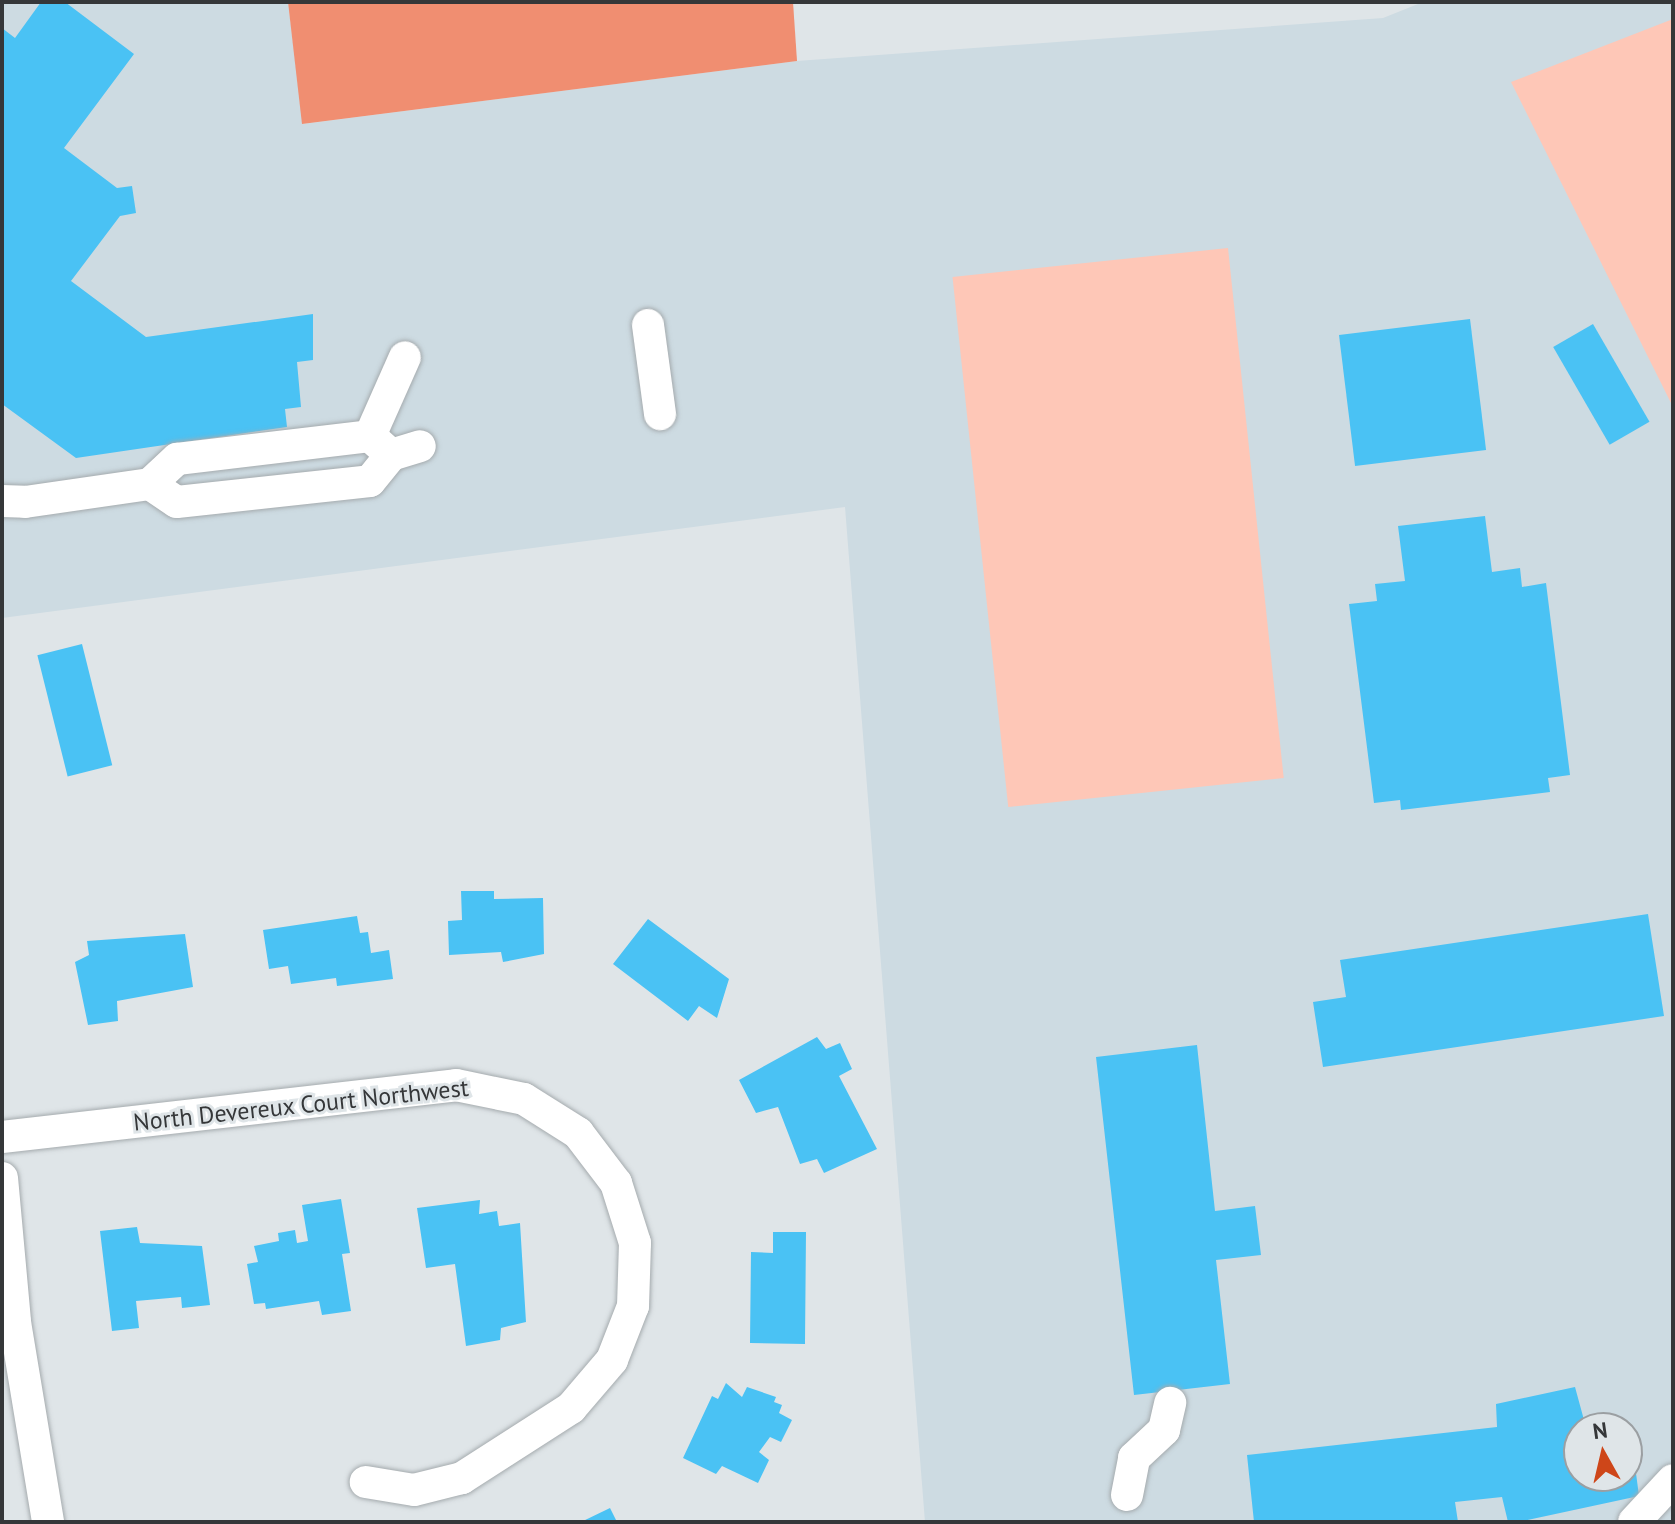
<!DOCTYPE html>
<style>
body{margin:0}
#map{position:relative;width:1675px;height:1524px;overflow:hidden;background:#dfe5e8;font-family:"PT Sans",sans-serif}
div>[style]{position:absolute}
.built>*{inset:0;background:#cddbe2}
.green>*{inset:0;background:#fec7b7;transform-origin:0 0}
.forest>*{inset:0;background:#f08e71}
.building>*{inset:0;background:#4ac2f4;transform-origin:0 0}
.roads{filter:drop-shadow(0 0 2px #a5abae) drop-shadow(0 0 2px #a5abae)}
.minor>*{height:32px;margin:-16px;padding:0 16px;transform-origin:16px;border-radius:16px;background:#fff}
span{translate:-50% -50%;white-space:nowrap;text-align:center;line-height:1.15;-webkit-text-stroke:6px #dfe5e8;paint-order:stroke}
.street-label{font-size:24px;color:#353739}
.frame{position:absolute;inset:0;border:4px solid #353739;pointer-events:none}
.north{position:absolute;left:1563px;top:1412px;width:80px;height:80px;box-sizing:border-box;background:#dfe5e8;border:2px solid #9b9fa2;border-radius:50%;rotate:352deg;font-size:22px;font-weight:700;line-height:32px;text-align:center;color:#353739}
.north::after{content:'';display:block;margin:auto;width:28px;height:36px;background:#ce4619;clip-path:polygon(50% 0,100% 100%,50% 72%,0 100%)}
</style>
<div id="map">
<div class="built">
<div style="clip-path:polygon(evenodd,2px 2px,288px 2px,303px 124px,797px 61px,1383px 18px,1423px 2px,1673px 2px,1673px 1522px,925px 1522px,845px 507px,2px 618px,2px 2px,1579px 1428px,1627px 1428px,1627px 1476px,1579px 1476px,1579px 1428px)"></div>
</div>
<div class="green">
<div style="clip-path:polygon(1673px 19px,1673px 407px,1511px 82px)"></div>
<div style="left:1228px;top:248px;width:533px;height:277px;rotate:84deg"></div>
</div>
<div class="forest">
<div style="clip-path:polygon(288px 2px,793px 2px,797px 61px,302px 124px)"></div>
</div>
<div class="building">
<div style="clip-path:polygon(41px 2px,65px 2px,134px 54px,64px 148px,117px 188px,132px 186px,136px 213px,120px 216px,71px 281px,146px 337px,313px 314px,313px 360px,297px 362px,301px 407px,285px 409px,287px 427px,76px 458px,2px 404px,2px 28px,15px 38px)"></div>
<div style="left:1470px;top:319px;width:132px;height:132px;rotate:83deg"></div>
<div style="left:1593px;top:324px;width:113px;height:46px;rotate:60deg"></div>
<div style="clip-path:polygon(1485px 516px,1492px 572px,1520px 568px,1522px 587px,1546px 583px,1570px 775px,1548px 778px,1550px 792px,1401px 810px,1400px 800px,1374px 803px,1349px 604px,1377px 601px,1375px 584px,1405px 581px,1398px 526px)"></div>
<div style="left:82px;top:644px;width:125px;height:46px;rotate:76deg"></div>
<div style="clip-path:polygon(461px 891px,494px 891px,494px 899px,543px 898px,544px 954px,503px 962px,501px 952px,449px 955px,448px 921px,462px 920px)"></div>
<div style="clip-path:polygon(1648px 914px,1664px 1016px,1323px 1067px,1313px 1002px,1346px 997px,1340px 960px)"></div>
<div style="clip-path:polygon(357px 916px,360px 933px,368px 932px,371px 953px,389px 950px,393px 979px,337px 986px,336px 978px,291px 984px,288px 966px,269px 969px,263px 930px)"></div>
<div style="clip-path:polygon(648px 919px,729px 979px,717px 1018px,699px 1006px,688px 1021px,613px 964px)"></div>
<div style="clip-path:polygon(185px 934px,193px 987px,117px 1001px,118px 1021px,88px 1025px,75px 962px,89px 955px,87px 941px)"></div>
<div style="clip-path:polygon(817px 1037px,826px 1049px,840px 1043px,852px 1069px,839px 1076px,877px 1149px,824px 1173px,817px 1159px,800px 1164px,778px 1107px,756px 1113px,739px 1080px)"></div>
<div style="clip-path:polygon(1197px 1045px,1215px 1211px,1255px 1206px,1261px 1255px,1216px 1260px,1230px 1384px,1134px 1395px,1096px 1057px)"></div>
<div style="clip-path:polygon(341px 1199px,350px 1253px,342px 1254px,351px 1311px,322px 1315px,319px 1301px,266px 1309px,265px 1303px,254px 1304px,247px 1264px,258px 1262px,254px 1246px,279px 1241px,278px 1233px,295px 1230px,297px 1243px,308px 1241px,302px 1205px)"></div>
<div style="clip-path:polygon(480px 1200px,479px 1214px,497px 1211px,499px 1226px,520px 1223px,526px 1322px,501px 1328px,500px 1340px,466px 1346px,455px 1264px,426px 1268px,417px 1208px)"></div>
<div style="clip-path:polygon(137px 1227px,140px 1243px,202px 1246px,210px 1305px,182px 1308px,181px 1297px,136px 1301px,139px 1328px,112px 1331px,100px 1231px)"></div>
<div style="clip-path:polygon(773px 1232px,806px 1232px,805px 1344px,750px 1343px,751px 1252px,773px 1253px)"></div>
<div style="clip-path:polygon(726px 1383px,742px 1397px,747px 1387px,776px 1397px,774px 1402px,782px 1405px,779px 1413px,792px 1420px,781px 1442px,770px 1437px,759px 1452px,769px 1460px,758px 1483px,722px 1466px,716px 1474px,683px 1458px,712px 1396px,718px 1399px)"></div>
<div style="clip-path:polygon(1575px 1387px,1584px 1420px,1614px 1417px,1616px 1428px,1579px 1428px,1579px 1476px,1627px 1476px,1627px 1458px,1634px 1458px,1639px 1496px,1518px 1522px,1508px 1522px,1502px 1497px,1455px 1502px,1458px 1522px,1254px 1522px,1247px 1455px,1497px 1427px,1496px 1404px)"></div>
<div style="clip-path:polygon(610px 1508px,617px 1522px,581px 1522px)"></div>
</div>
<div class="roads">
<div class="minor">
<div style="left:648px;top:325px;width:90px;rotate:82.3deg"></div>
<div style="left:370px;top:436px;width:86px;rotate:-66.1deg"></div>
<div style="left:150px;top:484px;width:32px;rotate:34deg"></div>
<div style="left:177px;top:502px;width:194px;rotate:-6.2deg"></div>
<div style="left:370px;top:481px;width:33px;rotate:-51deg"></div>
<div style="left:391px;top:455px;width:30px;rotate:-17deg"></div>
<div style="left:2px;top:501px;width:23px;rotate:2deg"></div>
<div style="left:25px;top:502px;width:126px;rotate:-8.2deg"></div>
<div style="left:150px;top:484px;width:37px;rotate:-43deg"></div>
<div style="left:177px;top:459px;width:194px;rotate:-6.8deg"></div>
<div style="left:370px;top:436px;width:28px;rotate:42deg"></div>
<div style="left:2px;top:1137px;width:457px;rotate:-6.5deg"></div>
<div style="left:456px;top:1085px;width:69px;rotate:11.6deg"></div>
<div style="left:524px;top:1099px;width:64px;rotate:32.2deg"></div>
<div style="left:578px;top:1133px;width:63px;rotate:52.8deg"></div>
<div style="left:616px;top:1183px;width:63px;rotate:72.4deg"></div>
<div style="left:635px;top:1243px;width:63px;rotate:91.8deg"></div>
<div style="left:633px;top:1306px;width:58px;rotate:111.3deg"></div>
<div style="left:612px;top:1360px;width:63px;rotate:130.5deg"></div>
<div style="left:571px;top:1408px;width:130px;rotate:147.3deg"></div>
<div style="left:462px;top:1478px;width:49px;rotate:166deg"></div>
<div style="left:414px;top:1490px;width:49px;rotate:-170.5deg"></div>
<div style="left:2px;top:1178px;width:145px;rotate:84.8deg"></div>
<div style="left:15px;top:1322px;width:203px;rotate:80.6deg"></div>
<div style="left:1127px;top:1495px;width:38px;rotate:-79deg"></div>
<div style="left:1134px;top:1458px;width:41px;rotate:-43deg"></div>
<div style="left:1164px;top:1430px;width:28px;rotate:-77deg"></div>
<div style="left:1634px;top:1522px;width:57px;rotate:-47.1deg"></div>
</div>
</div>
<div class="street-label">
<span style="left:301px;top:1105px;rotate:-6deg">North Devereux Court Northwest</span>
</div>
<div class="frame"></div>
<div class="north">N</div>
</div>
